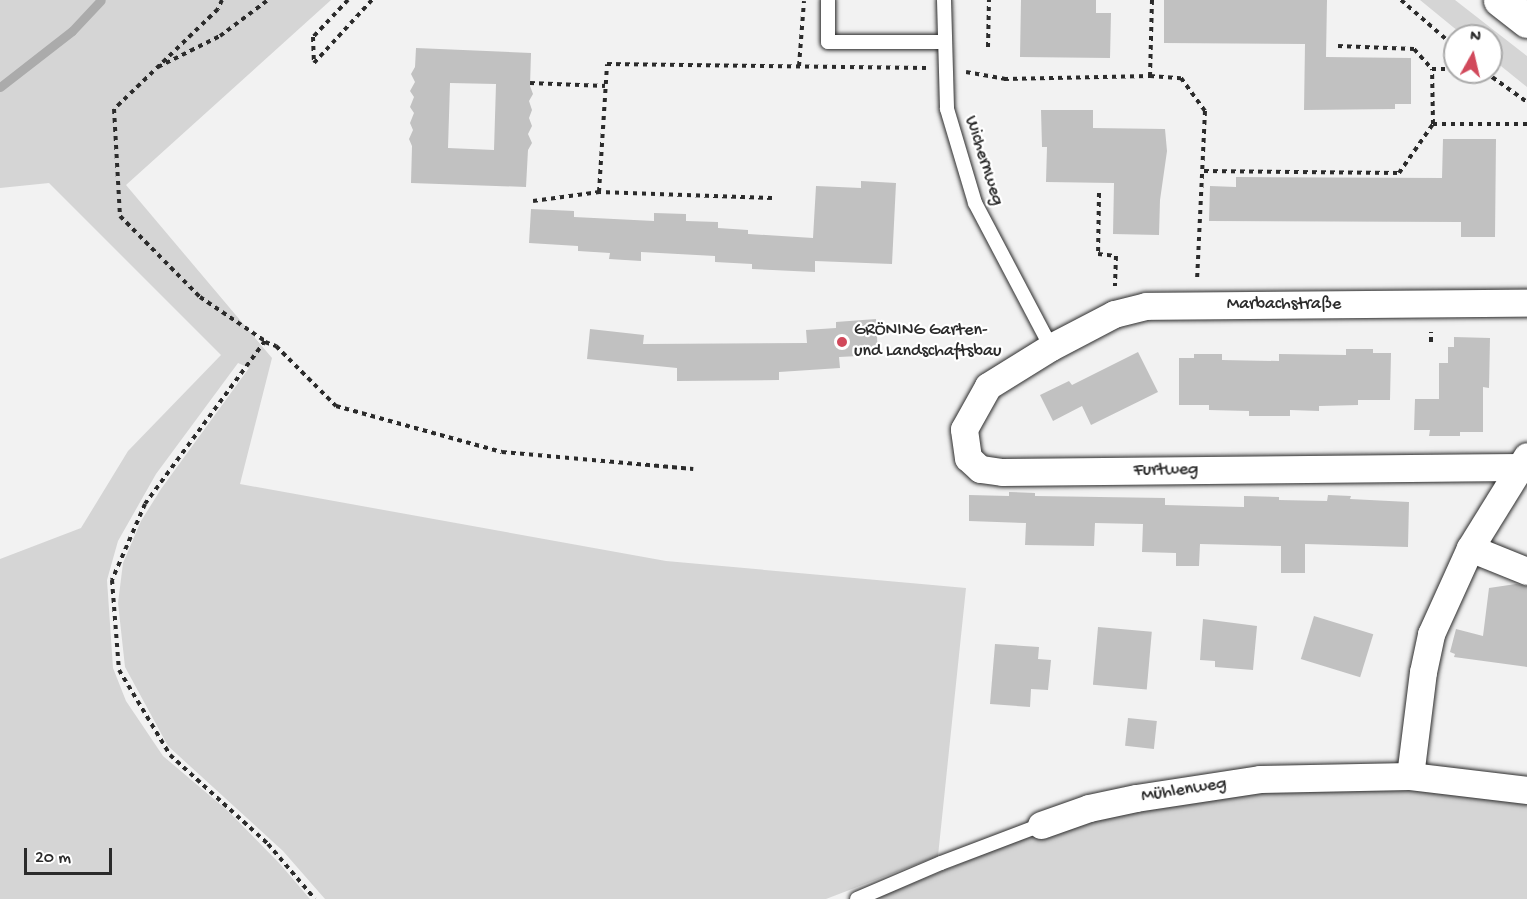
<!DOCTYPE html>
<meta charset="utf-8">
<style>
body{margin:0}
#map{position:relative;width:1527px;height:899px;overflow:hidden;background:#f2f2f2;font-family:"Gochi Hand",sans-serif}
div>[style]{position:absolute}
.green>*{inset:0;background:#d5d5d5}
.stream>*{height:9px;margin:-4.5px;padding:0 4.5px;transform-origin:4.5px;border-radius:4.5px;background:#ababab}
.building>*{inset:0;background:#c1c1c1;transform-origin:0 0}
.path>*{height:4px;margin-top:-2px;transform-origin:0;background:repeating-linear-gradient(90deg,#2b2b2b 0 4.5px,transparent 0 9px)}
.roads{filter:drop-shadow(0 0 2px #2b2b2b) drop-shadow(0 0 2px #2b2b2b)}
.lane>*{height:14px;margin:-7px;padding:0 7px;transform-origin:7px;border-radius:7px;background:#fff}
.street>*{height:27px;margin:-13.5px;padding:0 13.5px;transform-origin:13.5px;border-radius:13.5px;background:#fff}
.primary>*{height:33px;margin:-16.5px;padding:0 16.5px;transform-origin:16.5px;border-radius:16.5px;background:#fff}
.dots>*{width:16px;height:16px;translate:-50% -50%;box-sizing:border-box;border:3px solid #fff;border-radius:50%}
span{translate:-50% -50%;white-space:nowrap;text-align:center;line-height:1.15;-webkit-text-stroke:4.5px #fff;paint-order:stroke}
.street-label{font-size:18px;color:#2b2b2b}
.poi-label{font-size:18px;color:#2b2b2b}
.left{translate:0 -50%;text-align:left}
.north{position:absolute;left:1443px;top:24px;width:60px;height:60px;box-sizing:border-box;background:#fff;border:2px solid #aaa;border-radius:50%;rotate:8deg;font-size:16px;font-weight:700;line-height:24px;text-align:center;color:#2b2b2b}
.north::after{content:'';display:block;margin:auto;width:21px;height:27px;background:#d1495b;clip-path:polygon(50% 0,100% 100%,50% 72%,0 100%)}
.scale{position:absolute;left:24px;top:848px;width:88px;height:27px;box-sizing:border-box;border:3px solid #2b2b2b;border-top:0;padding-left:8px;font-size:18px;line-height:21px;white-space:nowrap;color:#2b2b2b;-webkit-text-stroke:4px #fff;paint-order:stroke}
</style>
<div id="map">
<div class="green">
<div style="clip-path:polygon(0 0,331px 0,126px 185px,272px 358px,240px 484px,666px 561px,966px 588px,938px 856px,826px 899px,325px 899px,283px 851px,168px 746px,125px 667px,118px 603px,123px 563px,141px 521px,161px 489px,249px 368px,238px 363px,156px 474px,118px 541px,107px 580px,113px 668px,126px 701px,163px 756px,228px 811px,280px 864px,310px 899px,0 899px,0 559px,81px 528px,128px 451px,221px 355px,49px 183px,0 188px)"></div>
<div style="clip-path:polygon(1420px 0,1455px 0,1527px 56px,1527px 87px,1491px 58px,1491px 36px,1464px 36px)"></div>
<div style="clip-path:polygon(1410px 787px,1527px 801px,1527px 899px,874px 899px,1043px 830px,1221px 793px)"></div>
</div>
<div class="stream">
<div style="left:0;top:87px;width:91px;rotate:-37.9deg"></div>
<div style="left:72px;top:31px;width:42px;rotate:-46.9deg"></div>
</div>
<div class="building">
<div style="clip-path:polygon(1021px 0,1096px 0,1096px 13px,1111px 13px,1110px 58px,1020px 57px)"></div>
<div style="clip-path:polygon(1164px 0,1327px 0,1326px 57px,1411px 58px,1411px 104px,1395px 104px,1395px 109px,1304px 110px,1305px 44px,1164px 43px)"></div>
<div style="clip-path:polygon(evenodd,416px 48px,531px 53px,530px 86px,533px 94px,529px 101px,532px 110px,529px 118px,532px 126px,528px 134px,532px 143px,528px 150px,526px 187px,411px 183px,412px 146px,409px 139px,413px 130px,410px 123px,414px 113px,410px 107px,414px 97px,410px 91px,415px 82px,411px 74px,415px 67px,416px 48px,450px 83px,496px 84px,494px 150px,448px 148px,450px 83px)"></div>
<div style="clip-path:polygon(1041px 110px,1093px 110px,1093px 128px,1165px 129px,1167px 151px,1160px 200px,1159px 235px,1113px 234px,1114px 183px,1046px 182px,1047px 147px,1042px 147px)"></div>
<div style="clip-path:polygon(1443px 139px,1496px 139px,1495px 237px,1461px 237px,1461px 222px,1209px 221px,1210px 186px,1236px 187px,1236px 177px,1442px 178px)"></div>
<div style="clip-path:polygon(861px 181px,896px 183px,892px 264px,815px 261px,815px 272px,752px 269px,752px 264px,715px 262px,715px 256px,641px 252px,641px 261px,609px 259px,610px 253px,578px 251px,578px 246px,529px 243px,531px 209px,574px 211px,574px 217px,654px 221px,654px 213px,686px 214px,686px 221px,718px 222px,718px 228px,748px 230px,748px 234px,813px 238px,816px 186px,861px 188px)"></div>
<div style="clip-path:polygon(876px 319px,878px 355px,839px 357px,840px 368px,779px 372px,779px 380px,677px 381px,677px 368px,587px 359px,590px 329px,644px 335px,643px 344px,807px 343px,806px 330px,836px 328px,836px 322px)"></div>
<div style="clip-path:polygon(1454px 337px,1490px 338px,1489px 388px,1483px 387px,1483px 432px,1460px 432px,1460px 436px,1429px 436px,1430px 430px,1414px 430px,1415px 399px,1439px 399px,1439px 363px,1448px 363px,1448px 347px,1454px 347px)"></div>
<div style="clip-path:polygon(1346px 349px,1373px 349px,1373px 353px,1391px 353px,1390px 400px,1358px 400px,1358px 405px,1319px 406px,1319px 411px,1290px 410px,1290px 416px,1249px 416px,1249px 411px,1209px 410px,1209px 405px,1179px 405px,1179px 358px,1194px 358px,1194px 354px,1222px 354px,1222px 360px,1279px 361px,1279px 354px,1346px 355px)"></div>
<div style="clip-path:polygon(1138px 352px,1158px 392px,1091px 425px,1082px 406px,1053px 421px,1040px 395px,1069px 381px,1072px 385px)"></div>
<div style="clip-path:polygon(1009px 492px,1035px 493px,1035px 496px,1165px 498px,1165px 505px,1244px 507px,1244px 496px,1279px 497px,1279px 500px,1327px 501px,1328px 495px,1351px 496px,1350px 499px,1409px 502px,1408px 547px,1305px 544px,1305px 573px,1281px 573px,1281px 546px,1200px 544px,1199px 566px,1176px 566px,1176px 553px,1142px 552px,1143px 524px,1095px 523px,1094px 546px,1025px 545px,1026px 523px,969px 521px,969px 495px,1009px 496px)"></div>
<div style="clip-path:polygon(1516px 584px,1527px 586px,1527px 667px,1454px 657px,1455px 654px,1450px 652px,1456px 629px,1483px 636px,1489px 588px)"></div>
<div style="left:1314px;top:616px;width:62px;height:45px;rotate:17deg"></div>
<div style="clip-path:polygon(1203px 619px,1257px 626px,1253px 670px,1215px 667px,1215px 661px,1200px 660px)"></div>
<div style="left:1098px;top:627px;width:54px;height:58px;rotate:5deg"></div>
<div style="clip-path:polygon(995px 644px,1039px 647px,1038px 659px,1051px 660px,1048px 690px,1031px 689px,1030px 707px,990px 704px)"></div>
<div style="left:1128px;top:718px;width:29px;height:28px;rotate:6deg"></div>
</div>
<div class="path">
<div style="left:222px;top:0;width:10px;rotate:114deg"></div>
<div style="left:218px;top:9px;width:144px;rotate:136.1deg"></div>
<div style="left:114px;top:109px;width:107px;rotate:86.8deg"></div>
<div style="left:120px;top:216px;width:114px;rotate:45.4deg"></div>
<div style="left:200px;top:297px;width:78px;rotate:34.1deg"></div>
<div style="left:265px;top:341px;width:202px;rotate:126.4deg"></div>
<div style="left:145px;top:504px;width:83px;rotate:113.5deg"></div>
<div style="left:112px;top:580px;width:90px;rotate:85.6deg"></div>
<div style="left:119px;top:670px;width:99px;rotate:59deg"></div>
<div style="left:170px;top:755px;width:132px;rotate:42.2deg"></div>
<div style="left:268px;top:844px;width:72px;rotate:49.5deg"></div>
<div style="left:348px;top:0;width:51px;rotate:133.4deg"></div>
<div style="left:313px;top:37px;width:26px;rotate:88deg"></div>
<div style="left:314px;top:63px;width:86px;rotate:-47.4deg"></div>
<div style="left:1152px;top:0;width:76px;rotate:91.5deg"></div>
<div style="left:1150px;top:76px;width:31px;rotate:4deg"></div>
<div style="left:1181px;top:78px;width:41px;rotate:54deg"></div>
<div style="left:1205px;top:111px;width:167px;rotate:92.7deg"></div>
<div style="left:1401px;top:0;width:72px;rotate:41deg"></div>
<div style="left:1338px;top:46px;width:76px;rotate:2.3deg"></div>
<div style="left:1414px;top:49px;width:27px;rotate:48deg"></div>
<div style="left:988px;top:47px;width:47px;rotate:-88.8deg"></div>
<div style="left:799px;top:66px;width:65px;rotate:-85.6deg"></div>
<div style="left:158px;top:67px;width:69px;rotate:-26.6deg"></div>
<div style="left:220px;top:36px;width:60px;rotate:-36.9deg"></div>
<div style="left:966px;top:72px;width:39px;rotate:10deg"></div>
<div style="left:1004px;top:79px;width:146px;rotate:-1.2deg"></div>
<div style="left:1485px;top:72px;width:52px;rotate:35.5deg"></div>
<div style="left:530px;top:83px;width:75px;rotate:2.3deg"></div>
<div style="left:1433px;top:124px;width:55px;rotate:-91deg"></div>
<div style="left:1432px;top:69px;width:23px"></div>
<div style="left:1204px;top:171px;width:195px;rotate:0.6deg"></div>
<div style="left:1399px;top:173px;width:60px;rotate:-55.2deg"></div>
<div style="left:1433px;top:124px;width:94px"></div>
<div style="left:1099px;top:193px;width:61px;rotate:90.9deg"></div>
<div style="left:1098px;top:254px;width:18px;rotate:6deg"></div>
<div style="left:1116px;top:256px;width:30px;rotate:92deg"></div>
<div style="left:772px;top:198px;width:173px;rotate:-178deg"></div>
<div style="left:599px;top:192px;width:128px;rotate:-86.4deg"></div>
<div style="left:607px;top:64px;width:319px;rotate:0.7deg"></div>
<div style="left:533px;top:201px;width:67px;rotate:-7.8deg"></div>
<div style="left:265px;top:342px;width:12px;rotate:20deg"></div>
<div style="left:276px;top:346px;width:85px;rotate:45deg"></div>
<div style="left:336px;top:406px;width:172px;rotate:15.5deg"></div>
<div style="left:502px;top:452px;width:192px;rotate:5.1deg"></div>
<div style="left:1431px;top:342px;width:10px;rotate:-90deg"></div>
</div>
<div class="roads">
<div class="lane">
<div style="left:828px;top:0;width:42px;rotate:90deg"></div>
<div style="left:828px;top:42px;width:116px"></div>
<div style="left:944px;top:0;width:109px;rotate:88.4deg"></div>
<div style="left:947px;top:109px;width:98px;rotate:73.4deg"></div>
<div style="left:975px;top:203px;width:163px;rotate:62.2deg"></div>
<div style="left:857px;top:899px;width:91px;rotate:-23.2deg"></div>
<div style="left:941px;top:863px;width:107px;rotate:-20.8deg"></div>
</div>
<div class="street">
<div style="left:1520px;top:467px;width:518px;rotate:179.45deg"></div>
<div style="left:1002px;top:472px;width:22px;rotate:-172deg"></div>
<div style="left:980px;top:469px;width:16px;rotate:-137deg"></div>
<div style="left:968px;top:458px;width:29px;rotate:-98deg"></div>
<div style="left:964px;top:429px;width:49px;rotate:-60.8deg"></div>
<div style="left:988px;top:386px;width:74px;rotate:-31.8deg"></div>
<div style="left:1051px;top:347px;width:71px;rotate:-27.6deg"></div>
<div style="left:1114px;top:314px;width:33px;rotate:-14deg"></div>
<div style="left:1146px;top:306px;width:381px;rotate:-0.5deg"></div>
<div style="left:1470px;top:548px;width:61px;rotate:22deg"></div>
<div style="left:1410px;top:776px;width:105px;rotate:-82.9deg"></div>
<div style="left:1423px;top:672px;width:39px;rotate:-78deg"></div>
<div style="left:1431px;top:634px;width:94px;rotate:-65.6deg"></div>
<div style="left:1470px;top:548px;width:108px;rotate:-58.2deg"></div>
<div style="left:1041px;top:825px;width:51px;rotate:-19.5deg"></div>
<div style="left:1089px;top:808px;width:48px;rotate:-12deg"></div>
<div style="left:1136px;top:798px;width:125px;rotate:-8.7deg"></div>
<div style="left:1260px;top:779px;width:150px;rotate:-1.1deg"></div>
<div style="left:1410px;top:776px;width:118px;rotate:6.8deg"></div>
</div>
<div class="primary">
<div style="left:1500px;top:0;width:34px;rotate:38deg"></div>
</div>
</div>
<div class="dots">
<div style="left:842px;top:342px;background:#d1495b"></div>
</div>
<div class="street-label">
<span style="left:983px;top:161px;rotate:72deg">Wichernweg</span>
<span style="left:1284px;top:305px">Marbachstraße</span>
<span style="left:1166px;top:471px;rotate:-1deg">Furtweg</span>
<span style="left:1184px;top:791px;rotate:-9deg">Mühlenweg</span>
</div>
<div class="poi-label">
<span class="left" style="left:854px;top:342px">GRÖNING Garten-<br>und Landschaftsbau</span>
</div>
<div class="north">N</div>
<div class="scale">20 m</div>
</div>
